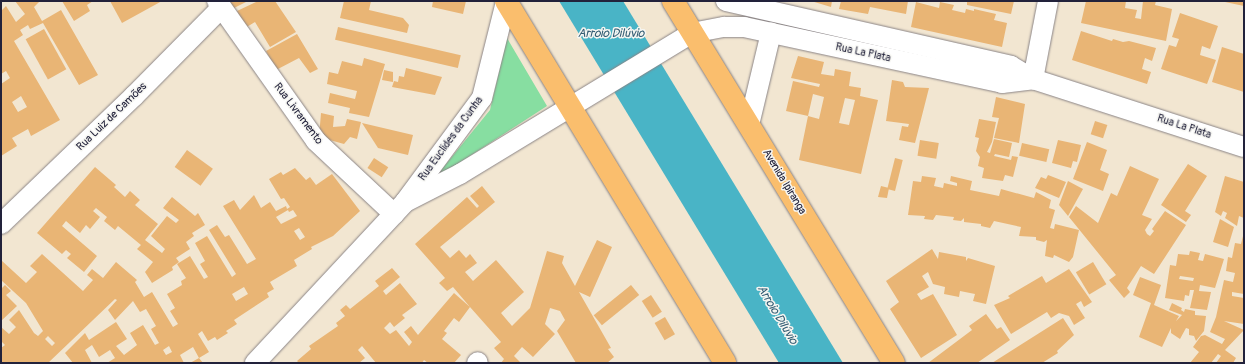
<!DOCTYPE html>
<meta charset="utf-8">
<style>
body{margin:0}
#map{position:relative;width:1245px;height:364px;overflow:hidden;background:#f2e6d1;font-family:Pangolin,sans-serif}
div>[style]{position:absolute}
.green>*{inset:0;background:#87dea1}
.water>*{inset:0;background:#49b4c6}
.building>*{inset:0;background:#e9b575;transform-origin:0 0}
.roads{filter:drop-shadow(0 0 1px #8a8486) drop-shadow(0 0 1px #8a8486)}
.minor>*{height:20px;margin:-10px;padding:0 10px;transform-origin:10px;border-radius:10px;background:#fff}
.major>*{height:22px;margin:-11px;padding:0 11px;transform-origin:11px;border-radius:11px;background:#fabe6d}
span{translate:-50% -50%;white-space:nowrap;text-align:center;line-height:1.15;-webkit-text-stroke:3px #f6f6f2;paint-order:stroke}
.street-label{font-size:11px;color:#22223b}
.water-label{font-size:12px;color:#325c73;font-style:italic}
.frame{position:absolute;inset:0;border:2px solid #22223b;pointer-events:none}
</style>
<div id="map">
<div class="green">
<div style="clip-path:polygon(507px 38px,547px 106px,433px 180px,490px 110px)"></div>
</div>
<div class="water">
<div style="clip-path:polygon(559px 1px,623px 1px,843px 363px,779px 363px)"></div>
</div>
<div class="building">
<div style="clip-path:polygon(evenodd,15px 1px,40px 1px,34px 7px,42px 21px,61px 10px,98px 75px,79px 85px,43px 23px,30px 29px,28px 25px,20px 30px,23px 35px,14px 41px,60px 120px,31px 136px,28px 129px,12px 138px,17px 146px,1px 156px,1px 84px,10px 78px,6px 71px,1px 74px,1px 11px,6px 6px,16px 22px,25px 14px,15px 1px,21px 96px,27px 107px,18px 112px,12px 102px,21px 96px)"></div>
<div style="clip-path:polygon(62px 1px,93px 1px,87px 5px,90px 11px,74px 21px)"></div>
<div style="clip-path:polygon(110px 1px,162px 1px,122px 23px)"></div>
<div style="clip-path:polygon(225px 1px,248px 1px,228px 11px)"></div>
<div style="clip-path:polygon(258px 1px,275px 1px,296px 32px,270px 47px,255px 22px,245px 28px,237px 11px)"></div>
<div style="clip-path:polygon(344px 1px,371px 1px,369px 10px,403px 18px,409px 25px,407px 33px,340px 18px)"></div>
<div style="clip-path:polygon(433px 1px,466px 1px,463px 14px,432px 7px)"></div>
<div style="clip-path:polygon(811px 1px,832px 1px,831px 7px)"></div>
<div style="clip-path:polygon(841px 1px,908px 1px,906px 14px,870px 7px,868px 14px,839px 9px)"></div>
<div style="clip-path:polygon(967px 1px,1014px 1px,1011px 14px,967px 5px)"></div>
<div style="clip-path:polygon(1086px 1px,1126px 1px,1125px 8px,1137px 10px,1135px 18px,1141px 19px,1143px 1px,1156px 1px,1155px 5px,1172px 9px,1166px 41px,1081px 23px)"></div>
<div style="clip-path:polygon(1225px 1px,1244px 1px,1244px 6px,1225px 2px)"></div>
<div style="clip-path:polygon(916px 2px,939px 8px,940px 2px,954px 5px,952px 10px,965px 13px,966px 9px,974px 11px,974px 9px,996px 14px,994px 20px,1007px 23px,1002px 47px,911px 27px)"></div>
<div style="clip-path:polygon(1180px 13px,1218px 26px,1210px 49px,1202px 46px,1200px 55px,1216px 60px,1207px 84px,1161px 69px,1169px 45px,1176px 47px,1179px 39px,1172px 37px)"></div>
<div style="left:338px;top:27px;width:126px;height:13px;rotate:13deg"></div>
<div style="left:44px;top:29px;width:46px;height:21px;rotate:61deg"></div>
<div style="clip-path:polygon(1081px 31px,1112px 41px,1113px 39px,1123px 42px,1129px 41px,1156px 48px,1152px 61px,1145px 58px,1142px 69px,1151px 72px,1147px 84px,1072px 60px)"></div>
<div style="clip-path:polygon(297px 34px,318px 69px,310px 73px,299px 58px,276px 70px,266px 51px)"></div>
<div style="clip-path:polygon(1222px 47px,1244px 54px,1244px 92px,1212px 82px)"></div>
<div style="clip-path:polygon(evenodd,798px 56px,824px 62px,821px 74px,834px 76px,835px 69px,851px 72px,849px 86px,861px 88px,860px 96px,878px 100px,861px 174px,799px 160px,808px 116px,786px 111px,793px 81px,819px 87px,820px 84px,791px 78px,798px 56px,813px 94px,824px 97px,819px 119px,808px 116px,813px 94px,798px 56px,845px 98px,855px 100px,849px 125px,839px 123px,845px 98px)"></div>
<div style="clip-path:polygon(364px 58px,385px 64px,369px 117px,349px 113px,350px 108px,328px 103px,330px 93px,355px 99px,357px 91px,327px 84px,329px 72px,338px 74px,342px 61px,362px 66px)"></div>
<div style="clip-path:polygon(406px 68px,442px 77px,435px 95px,392px 87px,394px 81px,398px 82px,399px 76px,404px 77px)"></div>
<div style="clip-path:polygon(384px 70px,393px 72px,393px 82px,382px 80px)"></div>
<div style="clip-path:polygon(892px 80px,903px 82px,905px 87px,929px 88px,915px 143px,899px 140px,902px 126px,908px 127px,909px 124px,886px 121px)"></div>
<div style="clip-path:polygon(996px 97px,1025px 104px,1019px 143px,994px 138px,999px 118px,992px 117px)"></div>
<div style="clip-path:polygon(321px 113px,334px 116px,333px 127px,345px 126px,347px 119px,361px 122px,357px 139px,350px 137px,344px 144px,319px 137px)"></div>
<div style="clip-path:polygon(979px 119px,996px 122px,992px 142px,987px 152px,990px 153px,994px 139px,1012px 143px,1009px 157px,995px 154px,994px 156px,1011px 160px,1012px 156px,1018px 157px,1013px 177px,1005px 175px,1003px 181px,982px 178px,984px 168px,978px 166px,980px 157px,976px 151px,979px 138px,975px 137px)"></div>
<div style="left:1095px;top:121px;width:13px;height:14px;rotate:18deg"></div>
<div style="clip-path:polygon(362px 123px,413px 135px,408px 155px,378px 148px)"></div>
<div style="left:920px;top:140px;width:19px;height:16px;rotate:9deg"></div>
<div style="clip-path:polygon(1058px 140px,1081px 145px,1077px 162px,1073px 161px,1071px 168px,1052px 163px)"></div>
<div style="clip-path:polygon(1087px 142px,1107px 150px,1100px 170px,1109px 174px,1103px 191px,1073px 179px)"></div>
<div style="left:1022px;top:143px;width:28px;height:13px;rotate:13deg"></div>
<div style="left:187px;top:150px;width:32px;height:21px;rotate:36deg"></div>
<div style="left:374px;top:158px;width:17px;height:12px;rotate:33deg"></div>
<div style="left:895px;top:158px;width:8px;height:32px;rotate:14deg"></div>
<div style="clip-path:polygon(1188px 164px,1207px 176px,1185px 211px,1191px 215px,1186px 222px,1161px 205px)"></div>
<div style="clip-path:polygon(1130px 166px,1159px 179px,1142px 215px,1152px 219px,1145px 230px,1147px 234px,1150px 236px,1154px 231px,1152px 229px,1165px 211px,1186px 225px,1154px 274px,1141px 266px,1127px 288px,1130px 292px,1124px 298px,1109px 280px,1116px 275px,1069px 217px,1076px 206px,1098px 223px,1111px 193px,1117px 196px)"></div>
<div style="clip-path:polygon(95px 167px,116px 185px,114px 187px,125px 197px,130px 191px,140px 200px,135px 205px,158px 224px,145px 240px,162px 253px,165px 249px,151px 236px,167px 216px,176px 223px,179px 220px,163px 208px,172px 197px,195px 216px,198px 213px,205px 225px,192px 233px,194px 236px,186px 242px,190px 249px,176px 258px,179px 262px,172px 267px,173px 270px,152px 283px,145px 272px,153px 262px,137px 249px,141px 245px,118px 226px,115px 230px,104px 221px,107px 217px,96px 208px,93px 211px,100px 217px,90px 229px,86px 225px,80px 233px,66px 221px,62px 226px,97px 256px,84px 272px,67px 258px,71px 254px,66px 250px,62px 254px,37px 233px)"></div>
<div style="clip-path:polygon(evenodd,295px 168px,306px 180px,310px 177px,316px 185px,332px 174px,360px 211px,333px 236px,311px 247px,312px 249px,294px 260px,297px 266px,270px 282px,274px 289px,267px 293px,269px 297px,234px 320px,237px 324px,226px 331px,228px 333px,217px 340px,215px 337px,208px 341px,202px 331px,198px 334px,209px 352px,199px 358px,203px 363px,190px 363px,199px 358px,193px 347px,180px 355px,184px 363px,107px 363px,115px 358px,110px 350px,99px 357px,92px 345px,85px 350px,92px 363px,73px 363px,65px 353px,85px 333px,89px 340px,116px 322px,127px 339px,116px 346px,124px 355px,137px 345px,130px 333px,143px 325px,155px 345px,159px 343px,151px 329px,156px 326px,146px 309px,140px 312px,133px 301px,115px 320px,108px 310px,117px 300px,115px 299px,48px 363px,1px 363px,1px 348px,5px 345px,1px 341px,1px 327px,9px 334px,16px 327px,9px 320px,19px 310px,34px 333px,38px 336px,43px 331px,26px 303px,1px 280px,1px 260px,26px 283px,37px 272px,30px 266px,42px 254px,83px 291px,93px 280px,87px 275px,92px 269px,103px 278px,116px 262px,137px 280px,135px 282px,144px 297px,152px 292px,173px 327px,178px 324px,170px 311px,175px 308px,167px 294px,182px 285px,181px 281px,186px 278px,177px 264px,190px 256px,204px 279px,208px 277px,200px 264px,205px 261px,195px 243px,207px 236px,232px 277px,236px 274px,209px 230px,217px 225px,225px 237px,229px 235px,247px 264px,256px 259px,223px 206px,234px 200px,240px 210px,254px 195px,261px 208px,270px 202px,276px 211px,286px 206px,287px 209px,290px 207px,284px 198px,281px 199px,269px 179px,281px 172px,283px 175px,295px 168px,288px 210px,289px 212px,293px 210px,297px 216px,281px 224px,276px 217px,288px 210px,295px 168px,299px 228px,305px 237px,300px 240px,294px 231px,299px 228px,295px 168px,244px 287px,248px 294px,236px 301px,232px 294px,244px 287px,295px 168px,48px 336px,55px 343px,52px 346px,45px 339px,48px 336px,295px 168px,169px 346px,172px 352px,166px 355px,163px 350px,169px 346px)"></div>
<div style="clip-path:polygon(1048px 175px,1066px 182px,1059px 198px,1035px 188px,1041px 177px,1046px 179px)"></div>
<div style="clip-path:polygon(922px 176px,936px 178px,934px 186px,943px 188px,944px 183px,957px 186px,957px 183px,950px 181px,951px 176px,972px 181px,970px 190px,999px 196px,1001px 189px,1034px 198px,1036px 192px,1051px 200px,1049px 208px,1055px 210px,1050px 228px,1054px 229px,1055px 224px,1079px 230px,1073px 257px,1069px 262px,1054px 255px,1053px 258px,1045px 256px,1047px 240px,1044px 242px,1036px 240px,1036px 237px,1019px 236px,1021px 227px,994px 221px,990px 228px,981px 226px,981px 224px,964px 222px,964px 218px,961px 221px,953px 220px,954px 217px,936px 215px,933px 220px,924px 219px,925px 216px,908px 215px,913px 181px,921px 182px)"></div>
<div style="clip-path:polygon(1225px 176px,1244px 182px,1244px 218px,1239px 216px,1237px 226px,1225px 218px,1227px 213px,1223px 211px,1221px 216px,1215px 212px)"></div>
<div style="clip-path:polygon(1068px 181px,1083px 189px,1068px 216px,1059px 205px)"></div>
<div style="clip-path:polygon(482px 186px,495px 202px,440px 247px,450px 258px,459px 250px,466px 258px,470px 254px,477px 263px,465px 272px,473px 281px,496px 260px,524px 292px,501px 313px,512px 326px,530px 308px,547px 251px,564px 256px,562px 263px,575px 286px,597px 240px,612px 247px,590px 297px,579px 292px,611px 348px,608px 349px,614px 357px,607px 363px,576px 363px,557px 331px,565px 320px,560px 311px,550px 308px,545px 324px,555px 334px,533px 357px,522px 347px,514px 356px,521px 363px,501px 363px,504px 359px,494px 348px,501px 342px,470px 307px,459px 322px,454px 318px,444px 331px,447px 333px,442px 339px,461px 355px,454px 363px,428px 363px,424px 360px,422px 363px,376px 363px,362px 346px,358px 350px,365px 358px,359px 363px,299px 363px,297px 361px,311px 349px,309px 346px,338px 326px,336px 323px,345px 316px,340px 310px,346px 305px,350px 309px,379px 286px,375px 281px,392px 268px,400px 277px,383px 291px,386px 295px,400px 283px,417px 304px,402px 315px,405px 318px,394px 327px,390px 322px,384px 328px,390px 334px,396px 330px,409px 346px,412px 342px,404px 332px,411px 326px,418px 335px,454px 293px,470px 307px,453px 287px,447px 291px,439px 283px,445px 278px,415px 244px,467px 197px,477px 208px,479px 206px,470px 196px)"></div>
<div style="clip-path:polygon(881px 186px,889px 188px,887px 198px,878px 197px)"></div>
<div style="clip-path:polygon(1220px 219px,1234px 227px,1228px 247px,1213px 242px)"></div>
<div style="clip-path:polygon(1244px 232px,1244px 294px,1232px 292px,1232px 296px,1244px 298px,1244px 324px,1224px 321px,1244px 330px,1225px 350px,1236px 358px,1233px 363px,1216px 363px,1221px 356px,1218px 354px,1211px 363px,1190px 363px,1199px 352px,1193px 347px,1201px 336px,1205px 335px,1222px 344px,1225px 339px,1210px 332px,1216px 317px,1224px 280px,1233px 282px,1235px 273px,1226px 271px,1228px 257px,1232px 258px,1235px 243px,1241px 244px)"></div>
<div style="clip-path:polygon(932px 249px,938px 259px,939px 252px,966px 257px,966px 261px,968px 258px,995px 266px,986px 304px,973px 301px,975px 294px,960px 291px,959px 297px,944px 294px,945px 287px,933px 284px,928px 272px,922px 276px,929px 287px,917px 294px,921px 300px,933px 294px,957px 335px,921px 358px,890px 309px,899px 302px,886px 281px)"></div>
<div style="clip-path:polygon(evenodd,1190px 251px,1200px 253px,1198px 260px,1203px 261px,1205px 254px,1224px 259px,1215px 288px,1200px 285px,1199px 291px,1211px 292px,1207px 310px,1190px 308px,1194px 290px,1190px 290px,1189px 296px,1185px 295px,1184px 301px,1165px 298px,1170px 265px,1176px 266px,1178px 254px,1189px 255px,1190px 251px,1180px 276px,1194px 278px,1193px 281px,1179px 279px,1180px 276px)"></div>
<div style="left:1093px;top:262px;width:26px;height:20px;rotate:59deg"></div>
<div style="clip-path:polygon(1069px 269px,1092px 302px,1084px 307px,1081px 301px,1076px 304px,1085px 318px,1074px 325px,1069px 316px,1059px 313px,1051px 318px,1047px 312px,1011px 334px,994px 305px,1010px 298px,1008px 296px,1042px 276px,1046px 283px)"></div>
<div style="clip-path:polygon(1140px 277px,1161px 285px,1154px 305px,1179px 316px,1176px 321px,1182px 315px,1169px 310px,1172px 303px,1182px 308px,1181px 310px,1184px 312px,1185px 309px,1195px 311px,1195px 315px,1206px 316px,1204px 331px,1196px 341px,1194px 336px,1189px 335px,1189px 329px,1186px 328px,1180px 339px,1171px 333px,1171px 328px,1162px 347px,1139px 337px,1151px 303px,1133px 295px)"></div>
<div style="clip-path:polygon(5px 285px,11px 291px,6px 295px,17px 306px,1px 321px,1px 289px)"></div>
<div style="left:631px;top:285px;width:13px;height:48px;rotate:51deg"></div>
<div style="left:651px;top:295px;width:20px;height:11px;rotate:57deg"></div>
<div style="clip-path:polygon(986px 314px,997px 329px,1001px 327px,1010px 340px,977px 363px,928px 363px,972px 330px,969px 326px)"></div>
<div style="left:665px;top:317px;width:20px;height:12px;rotate:60deg"></div>
<div style="clip-path:polygon(1063px 318px,1074px 335px,1057px 351px,1058px 353px,1042px 363px,992px 363px)"></div>
</div>
<div class="roads">
<div class="minor">
<div style="left:217px;top:1px;width:171px;rotate:54.7deg"></div>
<div style="left:316px;top:141px;width:107px;rotate:43.1deg"></div>
<div style="left:726px;top:1px;width:292px;rotate:12.8deg"></div>
<div style="left:1011px;top:66px;width:26px;rotate:31deg"></div>
<div style="left:1033px;top:79px;width:222px;rotate:17.9deg"></div>
<div style="left:1033px;top:79px;width:79px;rotate:-79.1deg"></div>
<div style="left:749px;top:125px;width:95px;rotate:-76.6deg"></div>
<div style="left:405px;top:202px;width:62px;rotate:-27deg"></div>
<div style="left:460px;top:174px;width:271px;rotate:-31.3deg"></div>
<div style="left:692px;top:33px;width:33px;rotate:-11deg"></div>
<div style="left:724px;top:27px;width:20px"></div>
<div style="left:744px;top:27px;width:264px;rotate:12.2deg"></div>
<div style="left:1002px;top:83px;width:31px;rotate:-7deg"></div>
<div style="left:1px;top:224px;width:185px;rotate:-43.9deg"></div>
<div style="left:134px;top:96px;width:124px;rotate:-45.3deg"></div>
<div style="left:255px;top:363px;width:220px;rotate:-47deg"></div>
<div style="left:405px;top:202px;width:129px;rotate:-53.5deg"></div>
<div style="left:482px;top:98px;width:99px;rotate:-76deg"></div>
<div style="left:477px;top:363px;width:1px;rotate:-45deg"></div>
</div>
<div class="major">
<div style="left:506px;top:1px;width:423px;rotate:58.8deg"></div>
<div style="left:673px;top:1px;width:424px;rotate:58.6deg"></div>
</div>
</div>
<div class="street-label">
<span style="left:863px;top:53px;rotate:12deg">Rua La Plata</span>
<span style="left:298px;top:114px;rotate:53deg">Rua Livramento</span>
<span style="left:112px;top:117px;rotate:-44deg">Rua Luiz de Camões</span>
<span style="left:1184px;top:127px;rotate:18deg">Rua La Plata</span>
<span style="left:451px;top:139px;rotate:-54deg">Rua Euclides da Cunha</span>
<span style="left:784px;top:182px;rotate:59deg">Avenida Ipiranga</span>
</div>
<div class="water-label">
<span style="left:611px;top:34px">Arroio Dilúvio</span>
<span style="left:777px;top:315px;rotate:59deg">Arroio Dilúvio</span>
</div>
<div class="frame"></div>
</div>
